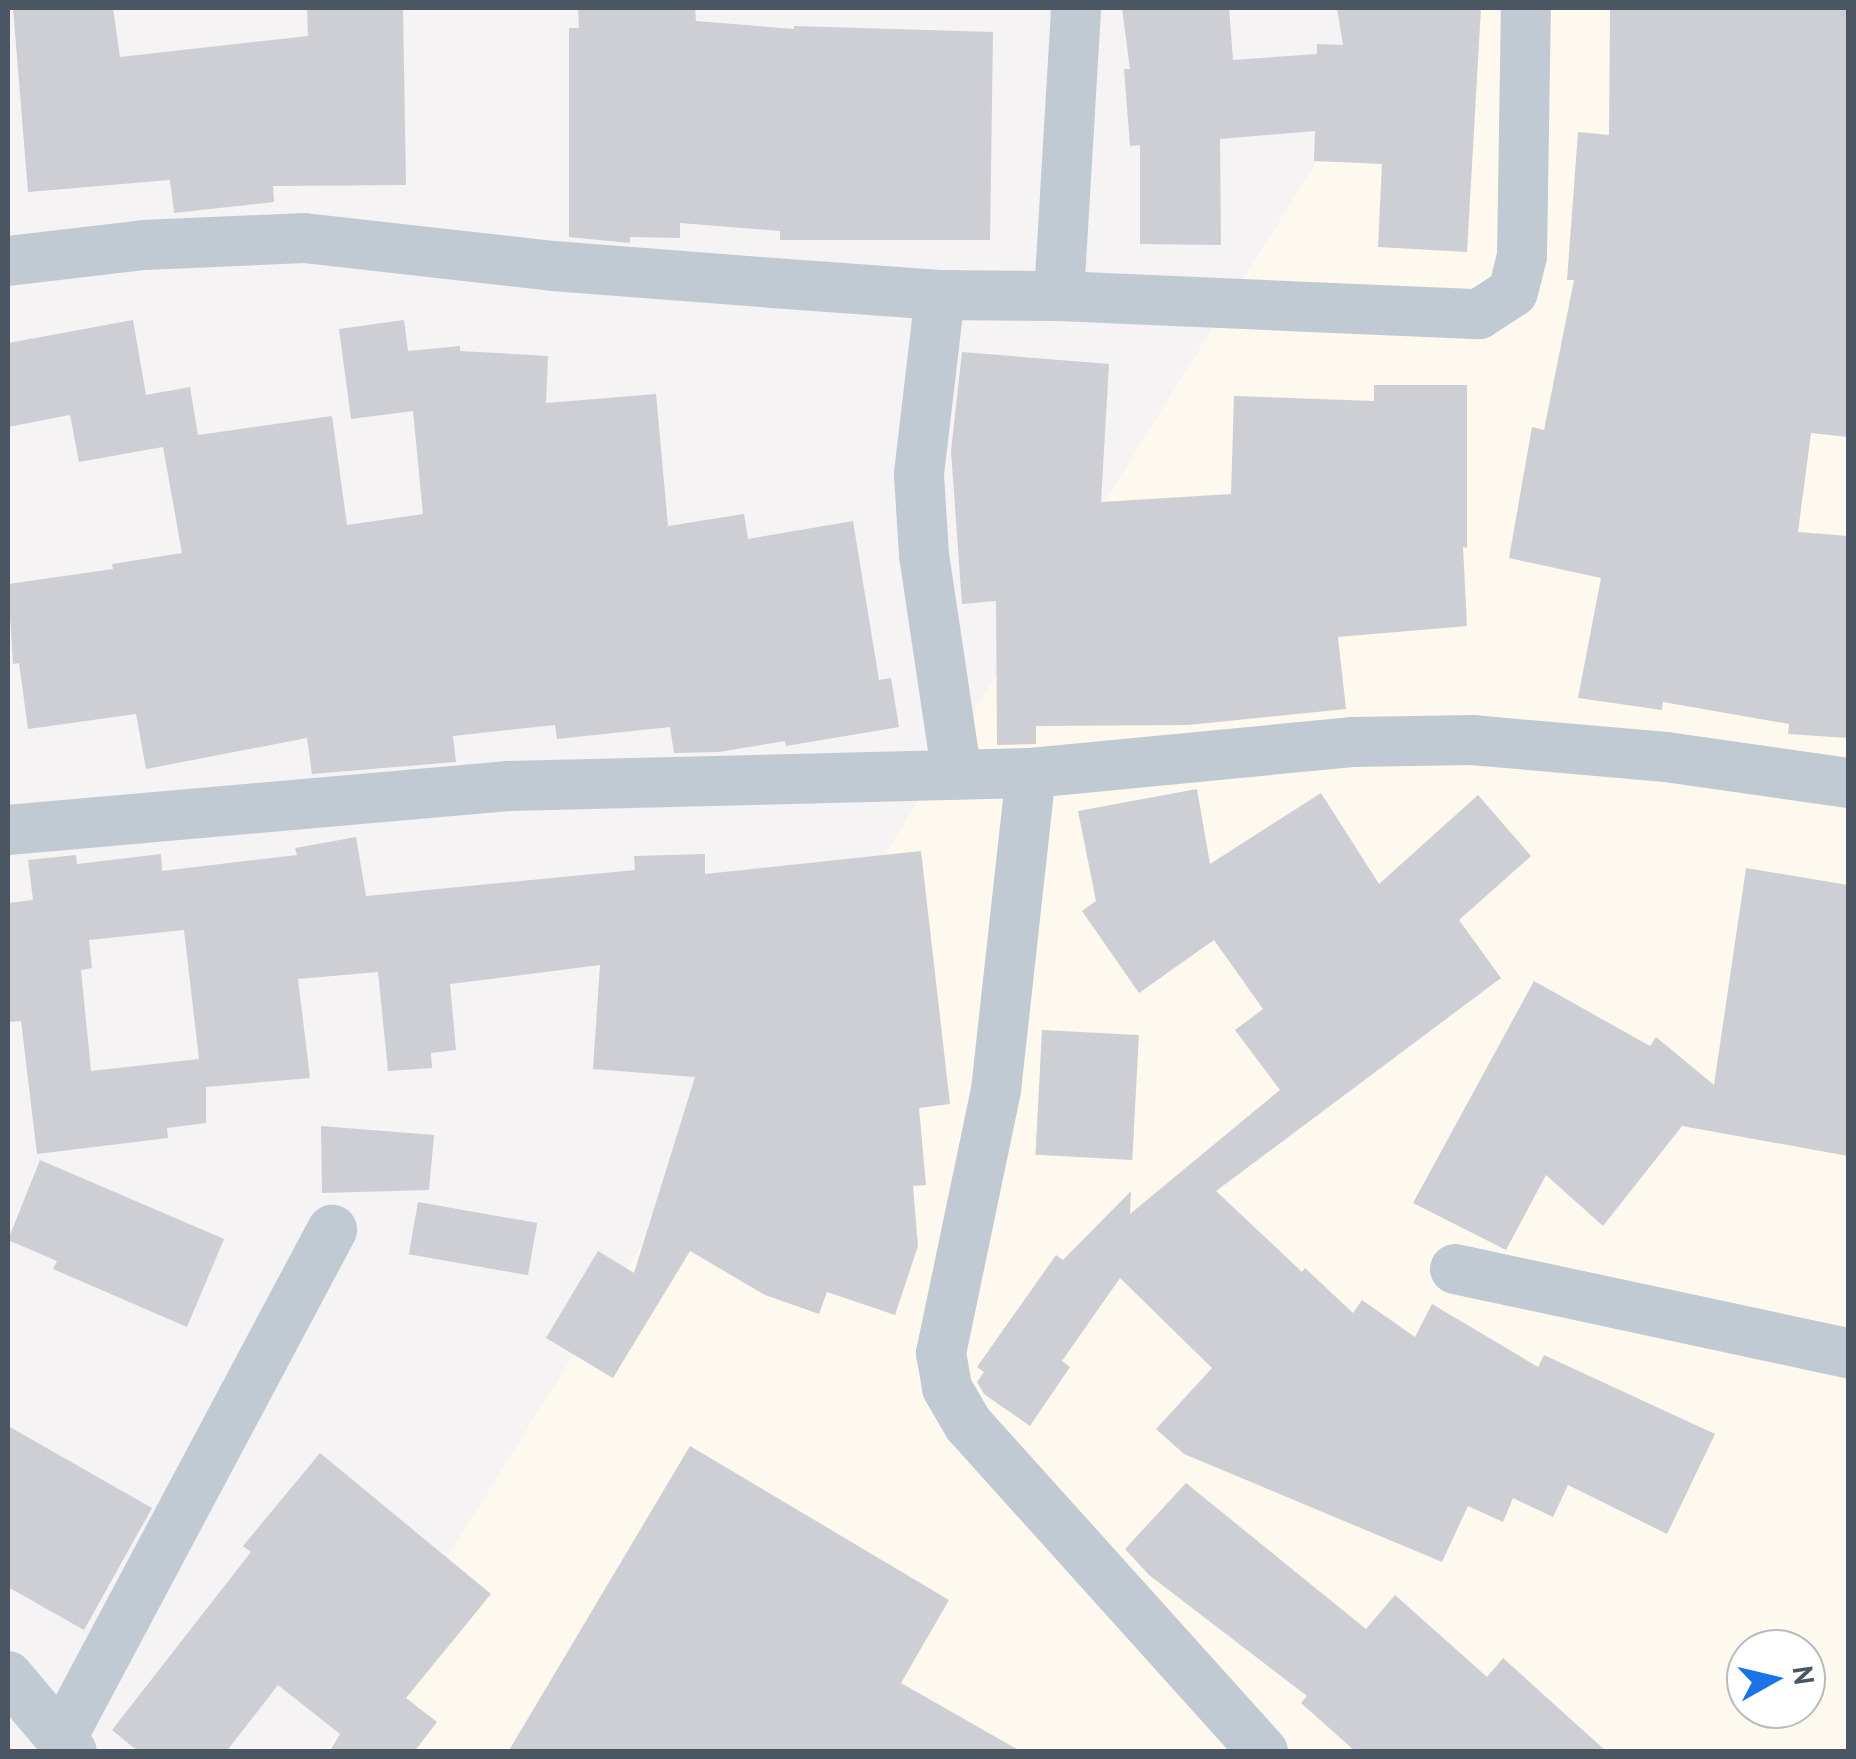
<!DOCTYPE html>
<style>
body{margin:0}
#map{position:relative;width:1856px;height:1759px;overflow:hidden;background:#f5f3f3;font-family:"PT Sans",sans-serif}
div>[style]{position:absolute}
.commercial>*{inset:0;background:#fdf9ef}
.building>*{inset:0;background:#cdcfd5;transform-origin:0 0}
.minor>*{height:50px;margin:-25px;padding:0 25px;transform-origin:25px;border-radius:25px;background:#c1cad2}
span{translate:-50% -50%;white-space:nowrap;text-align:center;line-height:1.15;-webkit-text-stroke:9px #fff;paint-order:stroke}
.frame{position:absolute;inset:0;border:10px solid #4a5661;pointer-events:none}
.north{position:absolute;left:1726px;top:1629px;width:100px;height:100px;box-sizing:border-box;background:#fff;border:2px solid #b7bbc0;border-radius:50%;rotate:82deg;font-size:28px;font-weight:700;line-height:40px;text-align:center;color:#4a5661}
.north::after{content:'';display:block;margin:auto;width:35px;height:45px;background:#1a73e8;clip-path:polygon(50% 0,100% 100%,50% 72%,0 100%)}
</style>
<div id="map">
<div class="commercial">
<div style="clip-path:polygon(evenodd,1412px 8px,1848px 8px,1848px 1751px,326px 1752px,1412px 8px,1746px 1649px,1806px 1649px,1806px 1709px,1746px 1709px,1746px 1649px)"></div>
</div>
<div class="building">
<div style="clip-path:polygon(13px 8px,113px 8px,120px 57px,308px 36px,307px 8px,403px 8px,406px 185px,273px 186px,274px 202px,174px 213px,170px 180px,28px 192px)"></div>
<div style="clip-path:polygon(578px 8px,695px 8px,696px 21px,794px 29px,794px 26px,993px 32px,990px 240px,780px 240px,780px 231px,680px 223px,680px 238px,630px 237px,630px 243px,569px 237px,569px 28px,579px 28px)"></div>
<div style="clip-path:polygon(1122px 8px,1229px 8px,1233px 60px,1317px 54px,1317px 44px,1343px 45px,1337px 8px,1481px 8px,1467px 252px,1378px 247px,1382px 164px,1314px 161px,1315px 131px,1220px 139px,1221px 245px,1140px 244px,1140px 145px,1130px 146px,1124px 69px,1130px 69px)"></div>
<div style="clip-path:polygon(1610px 8px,1848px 8px,1848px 437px,1811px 433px,1798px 532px,1848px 536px,1848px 738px,1788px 734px,1789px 724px,1663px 702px,1662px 710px,1578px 698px,1601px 578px,1509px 558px,1532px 427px,1544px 430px,1574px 280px,1567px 280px,1578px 132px,1609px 135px)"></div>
<div style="clip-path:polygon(133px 320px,146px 395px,190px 387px,198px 435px,332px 416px,347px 525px,423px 514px,413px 411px,351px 419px,339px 329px,404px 320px,408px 351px,460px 346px,460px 351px,548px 356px,546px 403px,656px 394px,668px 526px,744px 514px,748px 539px,853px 521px,879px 680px,891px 678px,899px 727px,786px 746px,785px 741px,719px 752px,674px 753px,670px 727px,557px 739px,555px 725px,453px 736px,456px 762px,312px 774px,307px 738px,146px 769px,136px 714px,28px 729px,19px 663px,13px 664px,8px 584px,113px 569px,112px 564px,182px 553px,163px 447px,79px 462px,70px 415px,8px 427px,8px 343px)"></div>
<div style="clip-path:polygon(962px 352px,1109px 364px,1101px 502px,1231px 494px,1234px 396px,1374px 401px,1374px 385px,1467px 385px,1467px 548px,1463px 547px,1467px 626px,1338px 637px,1346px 709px,1188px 725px,1036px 726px,1036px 744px,997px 745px,996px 601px,962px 604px,951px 451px)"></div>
<div style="clip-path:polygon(1197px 789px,1210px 864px,1321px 793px,1379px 884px,1478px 795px,1531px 856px,1459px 920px,1501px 978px,1216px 1191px,1302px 1272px,1305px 1268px,1353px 1313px,1362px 1300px,1415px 1337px,1432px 1304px,1538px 1367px,1544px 1355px,1715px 1434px,1667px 1534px,1568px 1485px,1553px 1517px,1513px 1498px,1503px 1522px,1468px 1506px,1442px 1562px,1184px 1454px,1156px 1429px,1212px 1368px,1120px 1278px,1062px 1361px,1070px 1367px,1030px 1426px,984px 1394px,977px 1382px,984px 1372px,977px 1367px,1056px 1255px,1063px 1260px,1131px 1191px,1130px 1214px,1280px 1090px,1235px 1030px,1263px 1009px,1214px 940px,1139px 993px,1082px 911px,1096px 901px,1078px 811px)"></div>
<div style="clip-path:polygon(evenodd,356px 837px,366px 896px,635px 870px,634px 856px,705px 854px,705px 874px,921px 851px,950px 1104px,919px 1108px,926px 1185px,913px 1186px,918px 1246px,895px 1315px,827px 1292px,819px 1314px,765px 1295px,690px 1251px,613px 1378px,546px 1338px,598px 1251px,634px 1273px,695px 1077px,593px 1069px,600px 965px,450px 984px,456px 1050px,431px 1053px,432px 1068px,388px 1071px,378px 972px,298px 979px,310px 1078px,206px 1087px,206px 1123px,167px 1128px,168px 1138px,37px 1154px,21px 1021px,8px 1022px,8px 903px,33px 900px,28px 860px,76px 855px,77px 864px,161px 854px,162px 871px,297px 855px,295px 848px,356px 837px,184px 930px,199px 1059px,91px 1071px,81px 970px,92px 968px,89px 940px,184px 930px)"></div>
<div style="clip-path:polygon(1746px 868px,1848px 885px,1848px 1156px,1682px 1126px,1603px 1226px,1546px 1175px,1506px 1250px,1413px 1203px,1534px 981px,1650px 1046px,1656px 1037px,1714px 1085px)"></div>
<div style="left:1042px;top:1030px;width:97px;height:125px;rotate:3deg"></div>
<div style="clip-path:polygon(321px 1126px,434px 1135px,429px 1190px,322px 1193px)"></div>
<div style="clip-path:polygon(40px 1160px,224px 1239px,187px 1327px,53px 1269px,57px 1261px,8px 1240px)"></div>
<div style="left:418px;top:1202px;width:121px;height:53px;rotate:10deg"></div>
<div style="clip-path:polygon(8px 1426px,152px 1508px,84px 1630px,8px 1587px)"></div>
<div style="clip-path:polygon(690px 1446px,949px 1600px,901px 1683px,1022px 1752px,508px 1752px)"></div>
<div style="clip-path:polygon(320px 1453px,491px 1594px,406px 1698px,437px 1722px,414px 1752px,329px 1752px,340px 1734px,278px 1685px,226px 1752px,139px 1752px,112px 1730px,251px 1552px,243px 1546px)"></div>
<div style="clip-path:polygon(1186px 1483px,1366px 1629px,1395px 1595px,1487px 1677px,1503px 1658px,1607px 1752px,1356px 1752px,1301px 1703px,1307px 1696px,1149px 1575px,1125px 1549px)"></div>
</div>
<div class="minor">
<div style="left:8px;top:261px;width:137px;rotate:-6.7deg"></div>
<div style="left:144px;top:245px;width:160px;rotate:-2.5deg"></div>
<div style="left:304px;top:238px;width:251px;rotate:6.4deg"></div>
<div style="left:553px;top:266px;width:221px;rotate:4.4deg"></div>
<div style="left:773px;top:283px;width:167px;rotate:4.1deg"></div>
<div style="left:940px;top:295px;width:119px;rotate:0.5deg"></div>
<div style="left:1059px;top:296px;width:289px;rotate:-86.6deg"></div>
<div style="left:940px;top:295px;width:181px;rotate:96.7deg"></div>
<div style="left:919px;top:475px;width:80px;rotate:86.4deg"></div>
<div style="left:924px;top:555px;width:222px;rotate:81.5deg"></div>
<div style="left:1059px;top:296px;width:420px;rotate:2.5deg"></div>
<div style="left:1479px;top:314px;width:40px;rotate:-32.9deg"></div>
<div style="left:1513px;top:292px;width:37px;rotate:-76deg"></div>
<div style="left:1522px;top:256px;width:248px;rotate:-89.1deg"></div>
<div style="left:1031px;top:773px;width:319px;rotate:96.3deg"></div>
<div style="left:996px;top:1090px;width:269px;rotate:101.8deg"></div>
<div style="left:941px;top:1353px;width:36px;rotate:80deg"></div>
<div style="left:947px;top:1388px;width:42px;rotate:59.7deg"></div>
<div style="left:968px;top:1424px;width:441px;rotate:48deg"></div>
<div style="left:8px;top:830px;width:503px;rotate:-5.02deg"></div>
<div style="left:509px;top:786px;width:522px;rotate:-1.43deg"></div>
<div style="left:1031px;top:773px;width:322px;rotate:-5.5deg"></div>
<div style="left:1352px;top:742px;width:120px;rotate:-1deg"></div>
<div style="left:1472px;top:740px;width:195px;rotate:5deg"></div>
<div style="left:1666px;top:757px;width:184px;rotate:8.1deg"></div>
<div style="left:1455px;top:1269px;width:402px;rotate:12.1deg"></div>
<div style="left:8px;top:1676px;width:99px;rotate:49.9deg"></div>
<div style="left:61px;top:1739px;width:577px;rotate:-61.97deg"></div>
</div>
<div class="frame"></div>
<div class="north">N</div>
</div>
